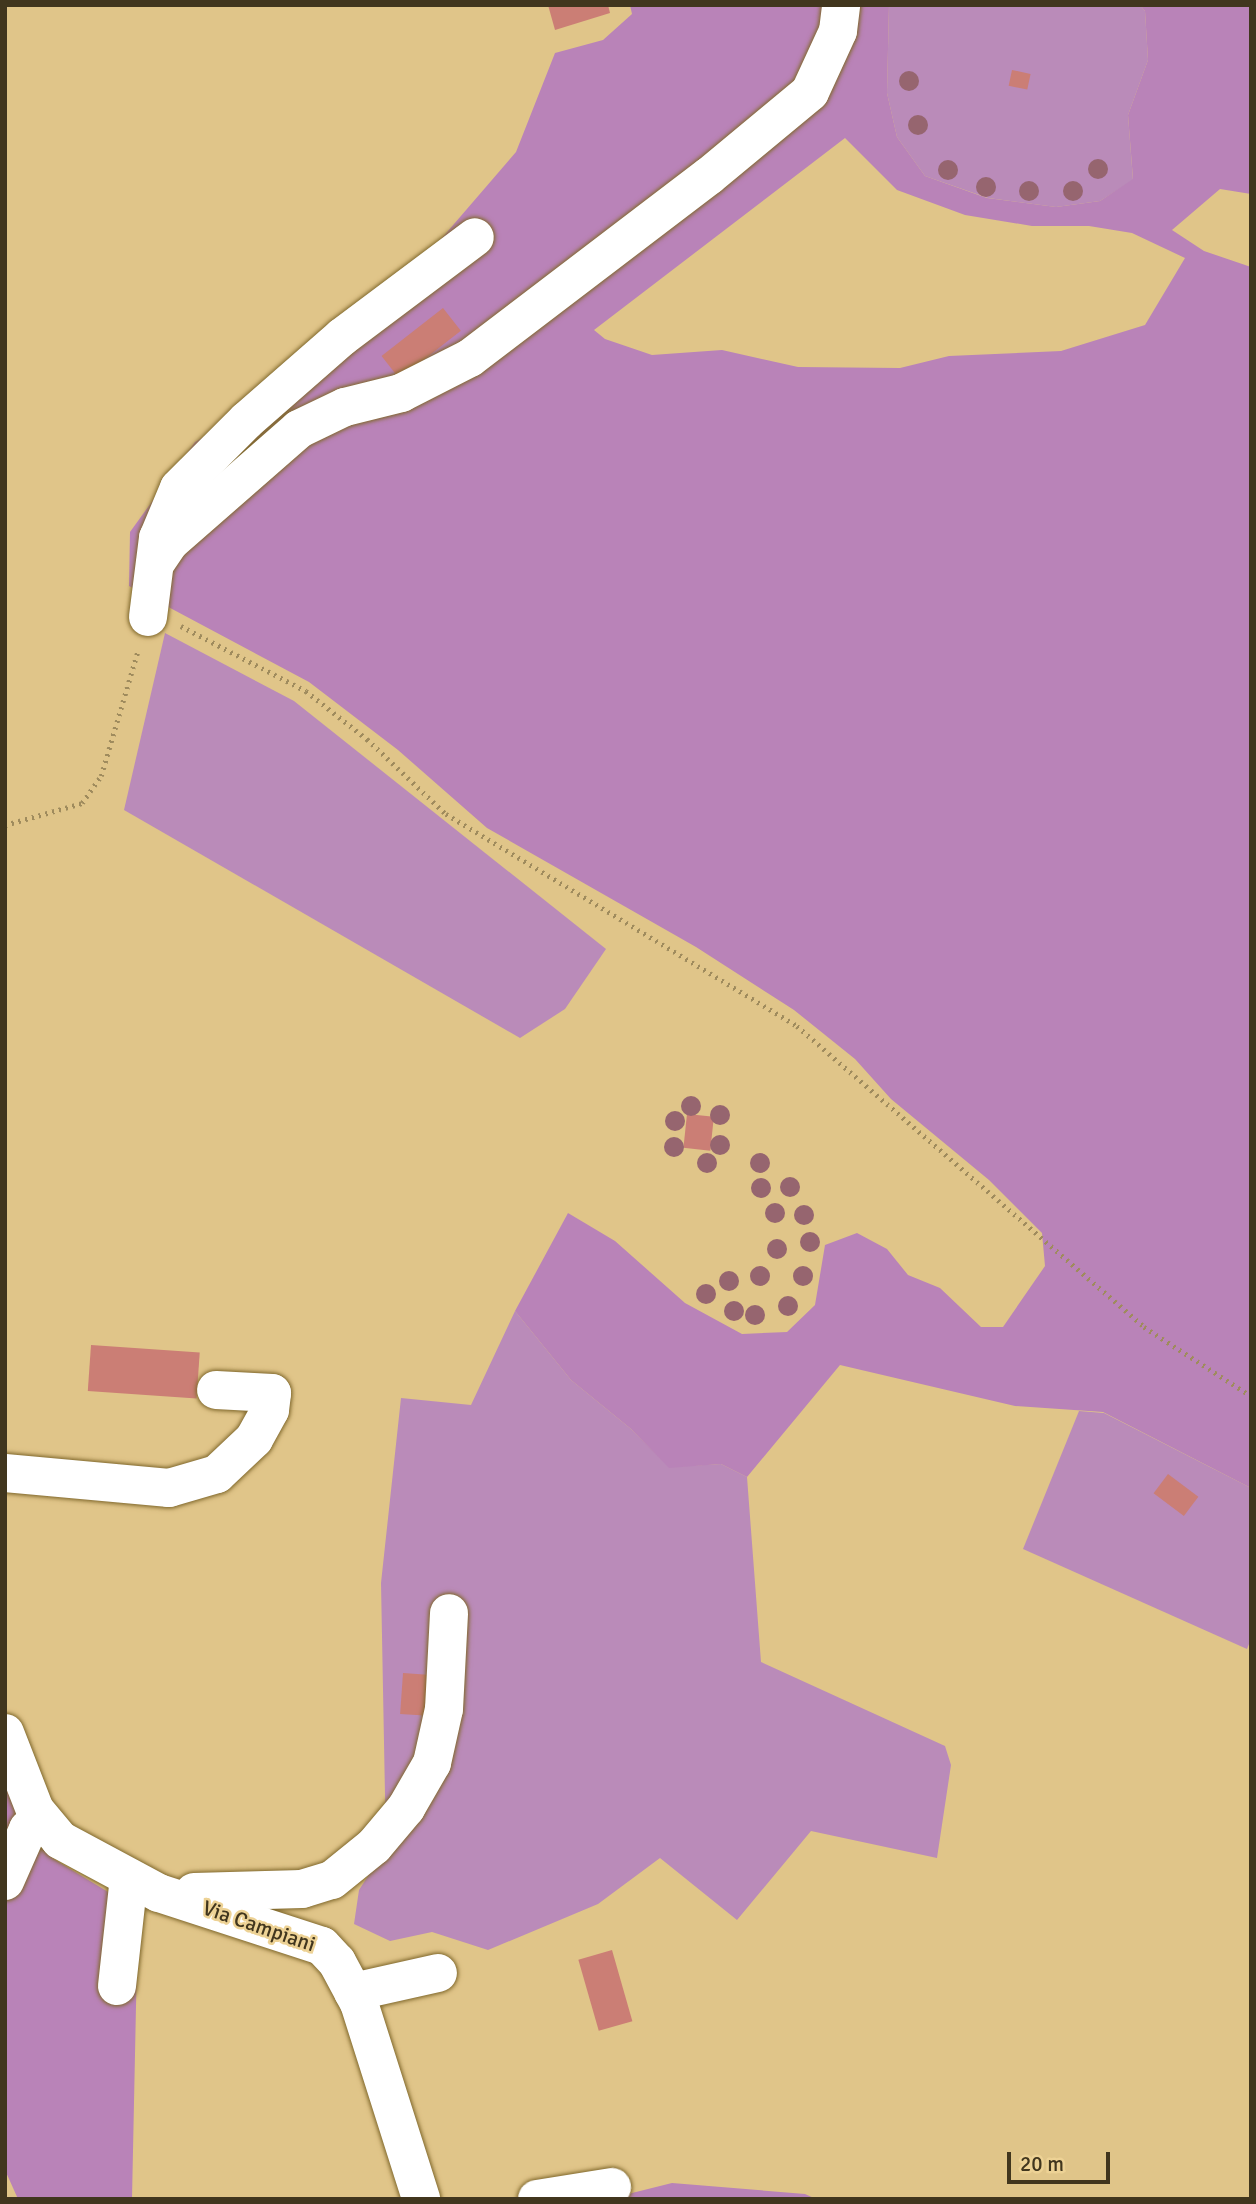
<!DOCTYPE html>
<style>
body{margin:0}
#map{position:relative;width:1256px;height:2204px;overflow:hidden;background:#e0c589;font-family:Signika,sans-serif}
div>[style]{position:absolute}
.green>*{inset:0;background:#ba8bb9}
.forest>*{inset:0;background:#b983b8}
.building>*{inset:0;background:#cb7e75;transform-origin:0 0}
.path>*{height:4.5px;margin-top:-2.25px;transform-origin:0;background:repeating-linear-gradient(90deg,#9f8b5d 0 2px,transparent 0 7px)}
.roads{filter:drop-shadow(0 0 2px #80682c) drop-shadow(0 0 2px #80682c)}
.minor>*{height:38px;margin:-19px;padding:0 19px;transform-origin:19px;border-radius:19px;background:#fff}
.trees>*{width:20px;height:20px;margin:-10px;border-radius:50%;background:#96656f}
span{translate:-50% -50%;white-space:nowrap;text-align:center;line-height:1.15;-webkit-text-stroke:5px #edd295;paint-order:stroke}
.street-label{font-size:21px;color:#41361e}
.frame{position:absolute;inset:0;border:7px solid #41361e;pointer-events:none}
.scale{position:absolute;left:1007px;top:2152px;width:103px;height:32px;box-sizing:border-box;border:4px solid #41361e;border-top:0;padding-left:9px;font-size:21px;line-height:24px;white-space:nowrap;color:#41361e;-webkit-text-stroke:5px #edd295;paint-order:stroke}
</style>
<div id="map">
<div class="green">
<div style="clip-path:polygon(889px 5px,1140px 5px,1145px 11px,1148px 60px,1128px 115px,1133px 180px,1100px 201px,1056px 207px,988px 198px,925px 176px,897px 137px,887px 93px)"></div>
<div style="clip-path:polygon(165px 633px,294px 701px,606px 949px,565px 1009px,520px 1038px,124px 810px)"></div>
<div style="clip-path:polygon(515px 1311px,571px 1380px,631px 1429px,669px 1467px,721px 1464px,747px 1477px,761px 1662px,945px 1746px,951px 1765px,937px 1858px,811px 1831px,737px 1920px,660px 1858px,598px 1904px,488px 1950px,432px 1932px,390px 1941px,354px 1924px,359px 1890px,386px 1848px,381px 1583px,401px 1398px,471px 1405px)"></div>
<div style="clip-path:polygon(1079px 1411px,1104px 1413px,1251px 1488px,1251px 1639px,1247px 1649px,1023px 1549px)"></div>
</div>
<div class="forest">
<div style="clip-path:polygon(evenodd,630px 5px,889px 5px,887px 93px,897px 137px,925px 176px,987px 198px,1056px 207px,1100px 201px,1133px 179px,1128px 115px,1148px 60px,1145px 11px,1140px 5px,1251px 5px,1251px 194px,1220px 189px,1172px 230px,1204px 251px,1251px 267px,1251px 1488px,1103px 1412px,1015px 1406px,840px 1365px,747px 1477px,721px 1464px,669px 1468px,631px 1429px,571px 1380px,515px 1311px,568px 1213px,615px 1241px,685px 1303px,742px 1334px,787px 1332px,815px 1305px,825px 1245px,857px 1233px,887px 1249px,908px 1275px,940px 1288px,981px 1327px,1003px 1327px,1045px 1266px,1042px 1233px,989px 1180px,891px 1099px,855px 1059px,794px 1010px,696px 947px,487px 828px,398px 750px,309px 682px,129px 586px,130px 532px,195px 442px,254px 407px,423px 260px,516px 152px,555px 53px,603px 40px,632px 14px,630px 5px,845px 138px,897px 190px,965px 215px,1032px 226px,1089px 226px,1132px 233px,1185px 258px,1145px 325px,1061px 351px,949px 356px,900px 368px,798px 367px,722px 350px,652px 355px,605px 339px,594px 330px,845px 138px)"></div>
<div style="clip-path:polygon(5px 1777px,28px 1829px,52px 1858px,138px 1910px,132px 2199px,18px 2199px,5px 2170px)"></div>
<div style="clip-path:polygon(672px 2183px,805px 2194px,816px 2199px,608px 2199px)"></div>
</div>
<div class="building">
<div style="clip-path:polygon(548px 5px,608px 5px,610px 13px,555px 30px)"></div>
<div style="left:1012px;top:70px;width:19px;height:16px;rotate:12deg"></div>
<div style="left:443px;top:308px;width:29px;height:78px;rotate:52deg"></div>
<div style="left:687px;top:1114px;width:27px;height:34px;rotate:6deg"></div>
<div style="left:91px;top:1345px;width:109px;height:46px;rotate:4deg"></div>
<div style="left:1168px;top:1474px;width:38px;height:24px;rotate:37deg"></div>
<div style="left:403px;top:1673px;width:28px;height:41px;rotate:4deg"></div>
<div style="left:612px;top:1950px;width:74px;height:35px;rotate:74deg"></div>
</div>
<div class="path">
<div style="left:181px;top:626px;width:141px;rotate:27.5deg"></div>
<div style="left:306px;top:691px;width:78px;rotate:38.2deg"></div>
<div style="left:367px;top:739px;width:109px;rotate:43.5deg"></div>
<div style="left:446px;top:814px;width:410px;rotate:31.1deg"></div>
<div style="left:797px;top:1026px;width:459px;rotate:40.9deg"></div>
<div style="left:1144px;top:1327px;width:127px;rotate:32.8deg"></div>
<div style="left:5px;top:825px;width:80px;rotate:-15.9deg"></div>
<div style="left:82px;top:803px;width:33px;rotate:-55deg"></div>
<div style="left:101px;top:776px;width:131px;rotate:-73.6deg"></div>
</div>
<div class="roads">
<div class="minor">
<div style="left:155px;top:564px;width:27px;rotate:-56deg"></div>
<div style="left:170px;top:542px;width:171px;rotate:-41.2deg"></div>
<div style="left:299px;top:429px;width:51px;rotate:-25.6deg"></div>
<div style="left:345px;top:407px;width:58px;rotate:-14deg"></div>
<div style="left:401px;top:393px;width:77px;rotate:-26.9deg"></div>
<div style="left:470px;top:358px;width:300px;rotate:-37.3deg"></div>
<div style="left:709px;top:176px;width:131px;rotate:-39.7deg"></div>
<div style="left:810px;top:92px;width:67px;rotate:-65.3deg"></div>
<div style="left:838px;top:31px;width:26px;rotate:-83deg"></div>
<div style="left:148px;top:617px;width:80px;rotate:-82.8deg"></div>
<div style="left:158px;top:538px;width:54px;rotate:-67.2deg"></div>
<div style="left:179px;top:488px;width:95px;rotate:-45deg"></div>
<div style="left:246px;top:421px;width:128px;rotate:-41.2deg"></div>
<div style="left:342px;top:337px;width:166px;rotate:-36.9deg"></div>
<div style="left:5px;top:1473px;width:165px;rotate:5.2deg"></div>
<div style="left:169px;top:1488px;width:50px;rotate:-16.3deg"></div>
<div style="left:217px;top:1474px;width:51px;rotate:-43.4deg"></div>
<div style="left:254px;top:1439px;width:33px;rotate:-61deg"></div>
<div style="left:270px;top:1410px;width:17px;rotate:-83deg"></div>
<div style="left:272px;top:1393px;width:56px;rotate:-176.9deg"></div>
<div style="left:5px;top:1733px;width:83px;rotate:68.7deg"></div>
<div style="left:35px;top:1810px;width:39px;rotate:50deg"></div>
<div style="left:60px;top:1840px;width:112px;rotate:28.2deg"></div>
<div style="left:159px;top:1893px;width:171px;rotate:18deg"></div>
<div style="left:322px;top:1946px;width:22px;rotate:47deg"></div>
<div style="left:337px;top:1962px;width:47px;rotate:61.8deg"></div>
<div style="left:359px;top:2003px;width:206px;rotate:72.4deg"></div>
<div style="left:5px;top:1881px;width:57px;rotate:-66.1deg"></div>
<div style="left:28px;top:1829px;width:17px;rotate:-31deg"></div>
<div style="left:194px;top:1892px;width:108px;rotate:-1.6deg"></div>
<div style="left:302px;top:1889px;width:31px;rotate:-17deg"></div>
<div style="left:332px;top:1880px;width:54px;rotate:-39deg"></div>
<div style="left:374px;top:1846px;width:50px;rotate:-49.9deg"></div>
<div style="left:406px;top:1808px;width:52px;rotate:-60deg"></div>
<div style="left:432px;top:1763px;width:55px;rotate:-77.5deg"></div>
<div style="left:444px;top:1709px;width:96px;rotate:-87deg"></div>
<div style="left:117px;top:1986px;width:109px;rotate:-83.7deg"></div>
<div style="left:353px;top:1992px;width:87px;rotate:-12.6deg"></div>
<div style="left:537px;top:2199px;width:76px;rotate:-9.1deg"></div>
</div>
</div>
<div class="trees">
<div style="left:909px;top:81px"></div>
<div style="left:918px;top:125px"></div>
<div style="left:1098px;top:169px"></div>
<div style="left:948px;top:170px"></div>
<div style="left:986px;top:187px"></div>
<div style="left:1029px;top:191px"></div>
<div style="left:1073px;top:191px"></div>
<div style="left:691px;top:1106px"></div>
<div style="left:720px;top:1115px"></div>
<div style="left:675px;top:1121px"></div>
<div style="left:720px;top:1145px"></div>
<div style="left:674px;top:1147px"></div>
<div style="left:707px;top:1163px"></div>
<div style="left:760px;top:1163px"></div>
<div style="left:790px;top:1187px"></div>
<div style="left:761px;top:1188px"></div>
<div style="left:775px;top:1213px"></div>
<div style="left:804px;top:1215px"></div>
<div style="left:810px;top:1242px"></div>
<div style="left:777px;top:1249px"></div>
<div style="left:760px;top:1276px"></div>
<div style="left:803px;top:1276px"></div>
<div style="left:729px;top:1281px"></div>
<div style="left:706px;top:1294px"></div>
<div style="left:788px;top:1306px"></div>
<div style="left:734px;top:1311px"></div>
<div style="left:755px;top:1315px"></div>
</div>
<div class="street-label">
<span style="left:259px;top:1926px;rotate:19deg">Via Campiani</span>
</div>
<div class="frame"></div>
<div class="scale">20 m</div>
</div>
